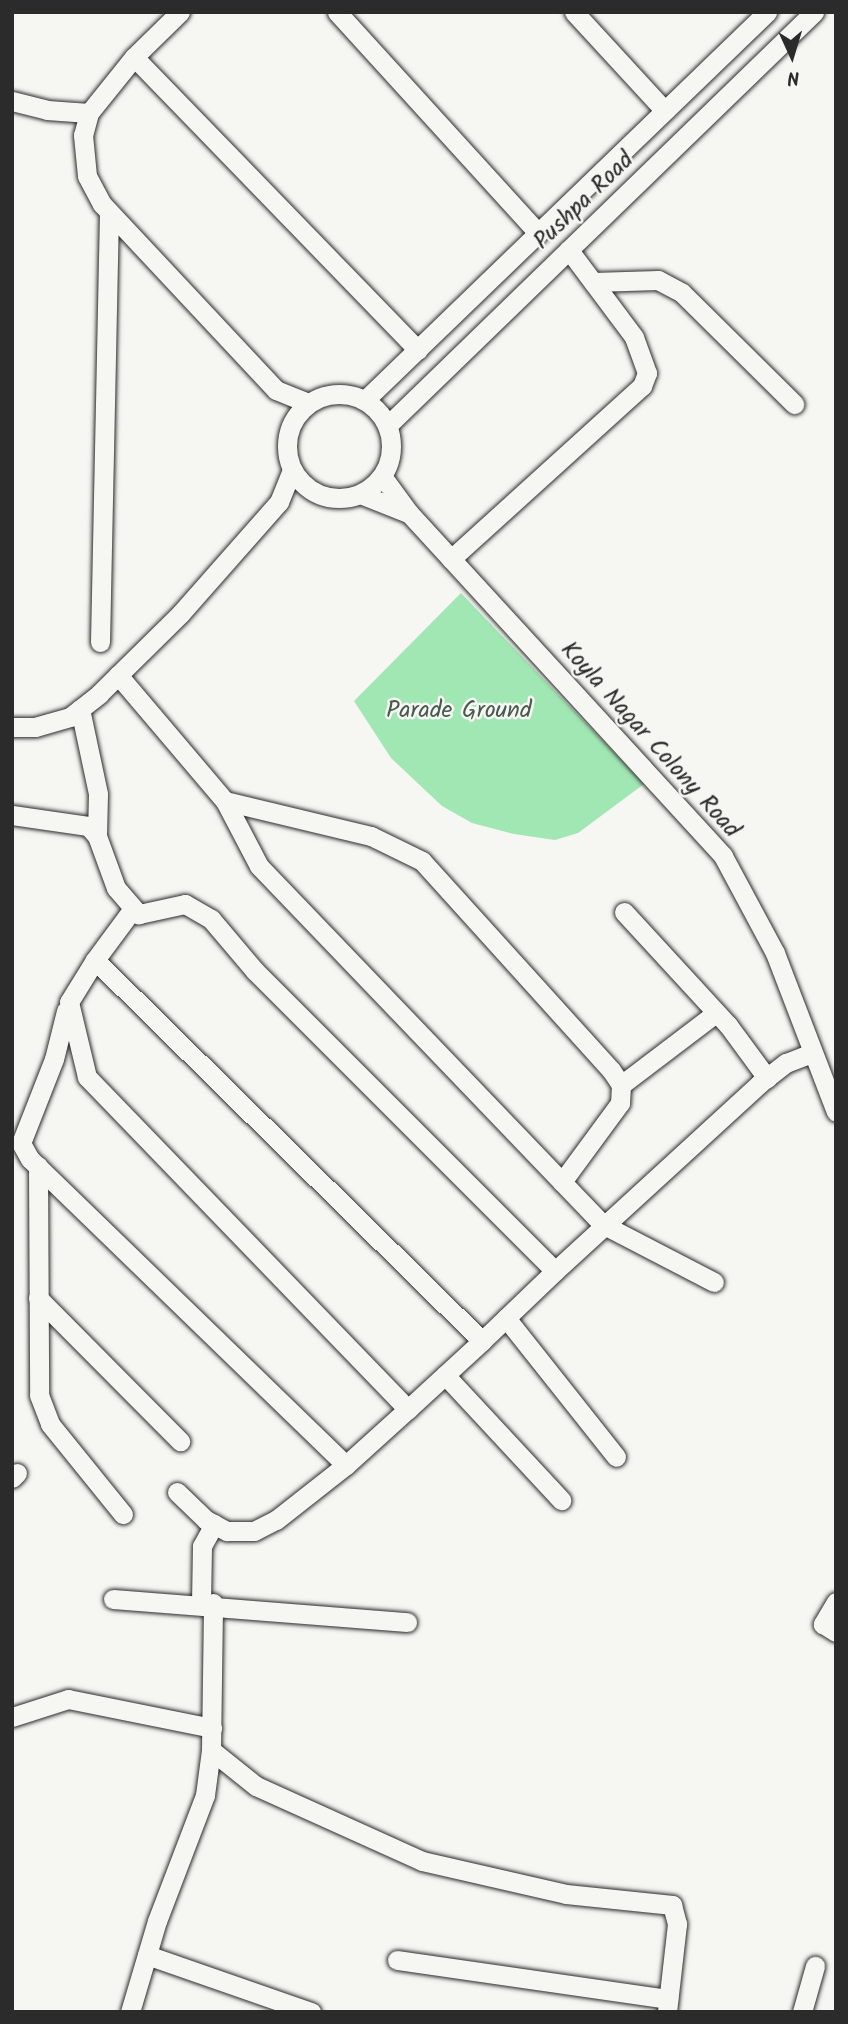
<!DOCTYPE html>
<style>
body{margin:0}
#map{position:relative;width:848px;height:2024px;overflow:hidden;background:#f6f6f2;font-family:Kalam,sans-serif}
div>[style]{position:absolute}
.green>*{inset:0;background:#a1e7b4}
.roads{filter:drop-shadow(0 0 2px #2b2b2b) drop-shadow(0 0 2px #2b2b2b)}
.minor>*{height:19px;margin:-9.5px;padding:0 9.5px;transform-origin:9.5px;border-radius:9.5px;background:#f6f6f2}
.minor>.ring{margin:-9.5px;padding:0;box-sizing:content-box;background:none;border:19px solid #f6f6f2;border-radius:50%}
span{translate:-50% -50%;white-space:nowrap;text-align:center;line-height:1.15;-webkit-text-stroke:5px #f6f6f2;paint-order:stroke}
.street-label{font-size:24px;color:#2b2b2b}
.park-label{font-size:24px;color:#485a4d}
.frame{position:absolute;inset:0;border:14px solid #2b2b2b;pointer-events:none}
.north{position:absolute;left:757px;top:21px;width:70px;height:70px;-webkit-text-stroke:5px #f6f6f2;paint-order:stroke;rotate:176deg;font-size:19px;font-weight:700;line-height:28px;text-align:center;color:#2b2b2b}
.north::after{content:'';display:block;margin:auto;width:24px;height:32px;background:#2b2b2b;clip-path:polygon(50% 0,100% 100%,50% 72%,0 100%)}
</style>
<div id="map">
<div class="green">
<div style="clip-path:polygon(461px 593px,644px 784px,578px 833px,555px 840px,514px 834px,472px 823px,442px 806px,391px 758px,354px 701px)"></div>
</div>
<div class="roads">
<div class="minor">
<div style="left:180px;top:12px;width:64px;rotate:135.6deg"></div>
<div style="left:134px;top:57px;width:72px;rotate:128.8deg"></div>
<div style="left:89px;top:113px;width:23px;rotate:105deg"></div>
<div style="left:83px;top:135px;width:41px;rotate:84.4deg"></div>
<div style="left:87px;top:176px;width:32px;rotate:62deg"></div>
<div style="left:102px;top:204px;width:255px;rotate:46.9deg"></div>
<div style="left:276px;top:390px;width:35px;rotate:22deg"></div>
<div style="left:337px;top:12px;width:299px;rotate:47.7deg"></div>
<div style="left:574px;top:12px;width:134px;rotate:47.4deg"></div>
<div style="left:134px;top:57px;width:408px;rotate:45.9deg"></div>
<div style="left:12px;top:101px;width:36px;rotate:14deg"></div>
<div style="left:47px;top:110px;width:42px;rotate:4.1deg"></div>
<div style="left:593px;top:282px;width:65px;rotate:-1.8deg"></div>
<div style="left:658px;top:280px;width:27px;rotate:28deg"></div>
<div style="left:682px;top:293px;width:158px;rotate:44.7deg"></div>
<div class="ring" style="left:287px;top:394px;width:85px;height:85px"></div>
<div style="left:365px;top:400px;width:559px;rotate:-43.98deg"></div>
<div style="left:387px;top:426px;width:595px;rotate:-44.11deg"></div>
<div style="left:382px;top:476px;width:46px;rotate:53.9deg"></div>
<div style="left:409px;top:513px;width:465px;rotate:47.5deg"></div>
<div style="left:723px;top:856px;width:110px;rotate:61.8deg"></div>
<div style="left:775px;top:953px;width:170px;rotate:69deg"></div>
<div style="left:360px;top:494px;width:52px;rotate:21.6deg"></div>
<div style="left:451px;top:559px;width:258px;rotate:-42.2deg"></div>
<div style="left:642px;top:386px;width:14px;rotate:-69deg"></div>
<div style="left:647px;top:373px;width:38px;rotate:-110deg"></div>
<div style="left:634px;top:337px;width:109px;rotate:-126.8deg"></div>
<div style="left:100px;top:642px;width:430px;rotate:-88.8deg"></div>
<div style="left:118px;top:675px;width:165px;rotate:49.7deg"></div>
<div style="left:225px;top:801px;width:73px;rotate:62.4deg"></div>
<div style="left:259px;top:866px;width:496px;rotate:46.2deg"></div>
<div style="left:602px;top:1224px;width:126px;rotate:27.4deg"></div>
<div style="left:80px;top:709px;width:87px;rotate:78deg"></div>
<div style="left:98px;top:794px;width:42px;rotate:91.4deg"></div>
<div style="left:12px;top:727px;width:23px"></div>
<div style="left:35px;top:727px;width:36px;rotate:-16deg"></div>
<div style="left:70px;top:717px;width:37px;rotate:-38deg"></div>
<div style="left:99px;top:694px;width:115px;rotate:-44.6deg"></div>
<div style="left:181px;top:613px;width:148px;rotate:-48.6deg"></div>
<div style="left:279px;top:502px;width:35px;rotate:-68deg"></div>
<div style="left:225px;top:801px;width:150px;rotate:13.5deg"></div>
<div style="left:371px;top:836px;width:57px;rotate:26.1deg"></div>
<div style="left:422px;top:861px;width:282px;rotate:47.9deg"></div>
<div style="left:611px;top:1070px;width:18px;rotate:56deg"></div>
<div style="left:621px;top:1085px;width:18px;rotate:93deg"></div>
<div style="left:620px;top:1103px;width:98px;rotate:126.3deg"></div>
<div style="left:12px;top:815px;width:77px;rotate:8.2deg"></div>
<div style="left:88px;top:826px;width:13px;rotate:48deg"></div>
<div style="left:97px;top:836px;width:55px;rotate:69.9deg"></div>
<div style="left:116px;top:888px;width:35px;rotate:49deg"></div>
<div style="left:139px;top:914px;width:47px;rotate:-12.3deg"></div>
<div style="left:185px;top:904px;width:30px;rotate:30deg"></div>
<div style="left:211px;top:919px;width:68px;rotate:49.8deg"></div>
<div style="left:255px;top:971px;width:424px;rotate:45deg"></div>
<div style="left:555px;top:1271px;width:278px;rotate:-42.5deg"></div>
<div style="left:760px;top:1083px;width:33px;rotate:-38deg"></div>
<div style="left:786px;top:1063px;width:28px;rotate:-21deg"></div>
<div style="left:624px;top:912px;width:154px;rotate:47.4deg"></div>
<div style="left:728px;top:1025px;width:66px;rotate:53.7deg"></div>
<div style="left:95px;top:960px;width:49px;rotate:121.8deg"></div>
<div style="left:69px;top:1002px;width:77px;rotate:76.5deg"></div>
<div style="left:87px;top:1077px;width:462px;rotate:46deg"></div>
<div style="left:408px;top:1409px;width:100px;rotate:-42.6deg"></div>
<div style="left:482px;top:1341px;width:543px;rotate:-135.45deg"></div>
<div style="left:95px;top:960px;width:62px;rotate:-53.5deg"></div>
<div style="left:66px;top:1011px;width:49px;rotate:104deg"></div>
<div style="left:54px;top:1059px;width:90px;rotate:111.4deg"></div>
<div style="left:21px;top:1143px;width:18px;rotate:61deg"></div>
<div style="left:30px;top:1159px;width:440px;rotate:44.1deg"></div>
<div style="left:621px;top:1085px;width:119px;rotate:-37.2deg"></div>
<div style="left:38px;top:1166px;width:229px;rotate:89.7deg"></div>
<div style="left:39px;top:1395px;width:31px;rotate:69deg"></div>
<div style="left:50px;top:1424px;width:116px;rotate:51deg"></div>
<div style="left:38px;top:1298px;width:202px;rotate:45.2deg"></div>
<div style="left:506px;top:1318px;width:177px;rotate:51.6deg"></div>
<div style="left:482px;top:1341px;width:101px;rotate:-43.8deg"></div>
<div style="left:445px;top:1375px;width:171px;rotate:47.1deg"></div>
<div style="left:12px;top:1478px;width:7px;rotate:-45deg"></div>
<div style="left:177px;top:1492px;width:40px;rotate:44deg"></div>
<div style="left:206px;top:1520px;width:24px;rotate:28deg"></div>
<div style="left:227px;top:1531px;width:27px"></div>
<div style="left:254px;top:1531px;width:25px;rotate:-27deg"></div>
<div style="left:276px;top:1520px;width:89px;rotate:-38.2deg"></div>
<div style="left:346px;top:1465px;width:84px;rotate:-42.1deg"></div>
<div style="left:113px;top:1599px;width:295px;rotate:4.5deg"></div>
<div style="left:836px;top:1602px;width:26px;rotate:121deg"></div>
<div style="left:823px;top:1624px;width:15px;rotate:32deg"></div>
<div style="left:201px;top:1603px;width:57px;rotate:-89deg"></div>
<div style="left:202px;top:1546px;width:25px;rotate:-61deg"></div>
<div style="left:12px;top:1717px;width:59px;rotate:-17.8deg"></div>
<div style="left:68px;top:1699px;width:147px;rotate:11.4deg"></div>
<div style="left:211px;top:1750px;width:58px;rotate:38.7deg"></div>
<div style="left:256px;top:1786px;width:182px;rotate:24.3deg"></div>
<div style="left:422px;top:1861px;width:148px;rotate:12.9deg"></div>
<div style="left:566px;top:1894px;width:107px;rotate:5.9deg"></div>
<div style="left:672px;top:1905px;width:20px;rotate:75deg"></div>
<div style="left:677px;top:1924px;width:89px;rotate:96.5deg"></div>
<div style="left:147px;top:1955px;width:174px;rotate:19.2deg"></div>
<div style="left:397px;top:1960px;width:274px;rotate:8.2deg"></div>
<div style="left:130px;top:2012px;width:95px;rotate:-73.5deg"></div>
<div style="left:157px;top:1921px;width:135px;rotate:-69.1deg"></div>
<div style="left:205px;top:1795px;width:45px;rotate:-82.4deg"></div>
<div style="left:211px;top:1750px;width:147px;rotate:-89.2deg"></div>
<div style="left:802px;top:2012px;width:48px;rotate:-74.2deg"></div>
</div>
</div>
<div class="street-label">
<span style="left:584px;top:201px;rotate:-44deg">Pushpa Road</span>
<span style="left:650px;top:740px;rotate:48deg">Koyla Nagar Colony Road</span>
</div>
<div class="park-label">
<span style="left:459px;top:711px">Parade Ground</span>
</div>
<div class="frame"></div>
<div class="north">N</div>
</div>
